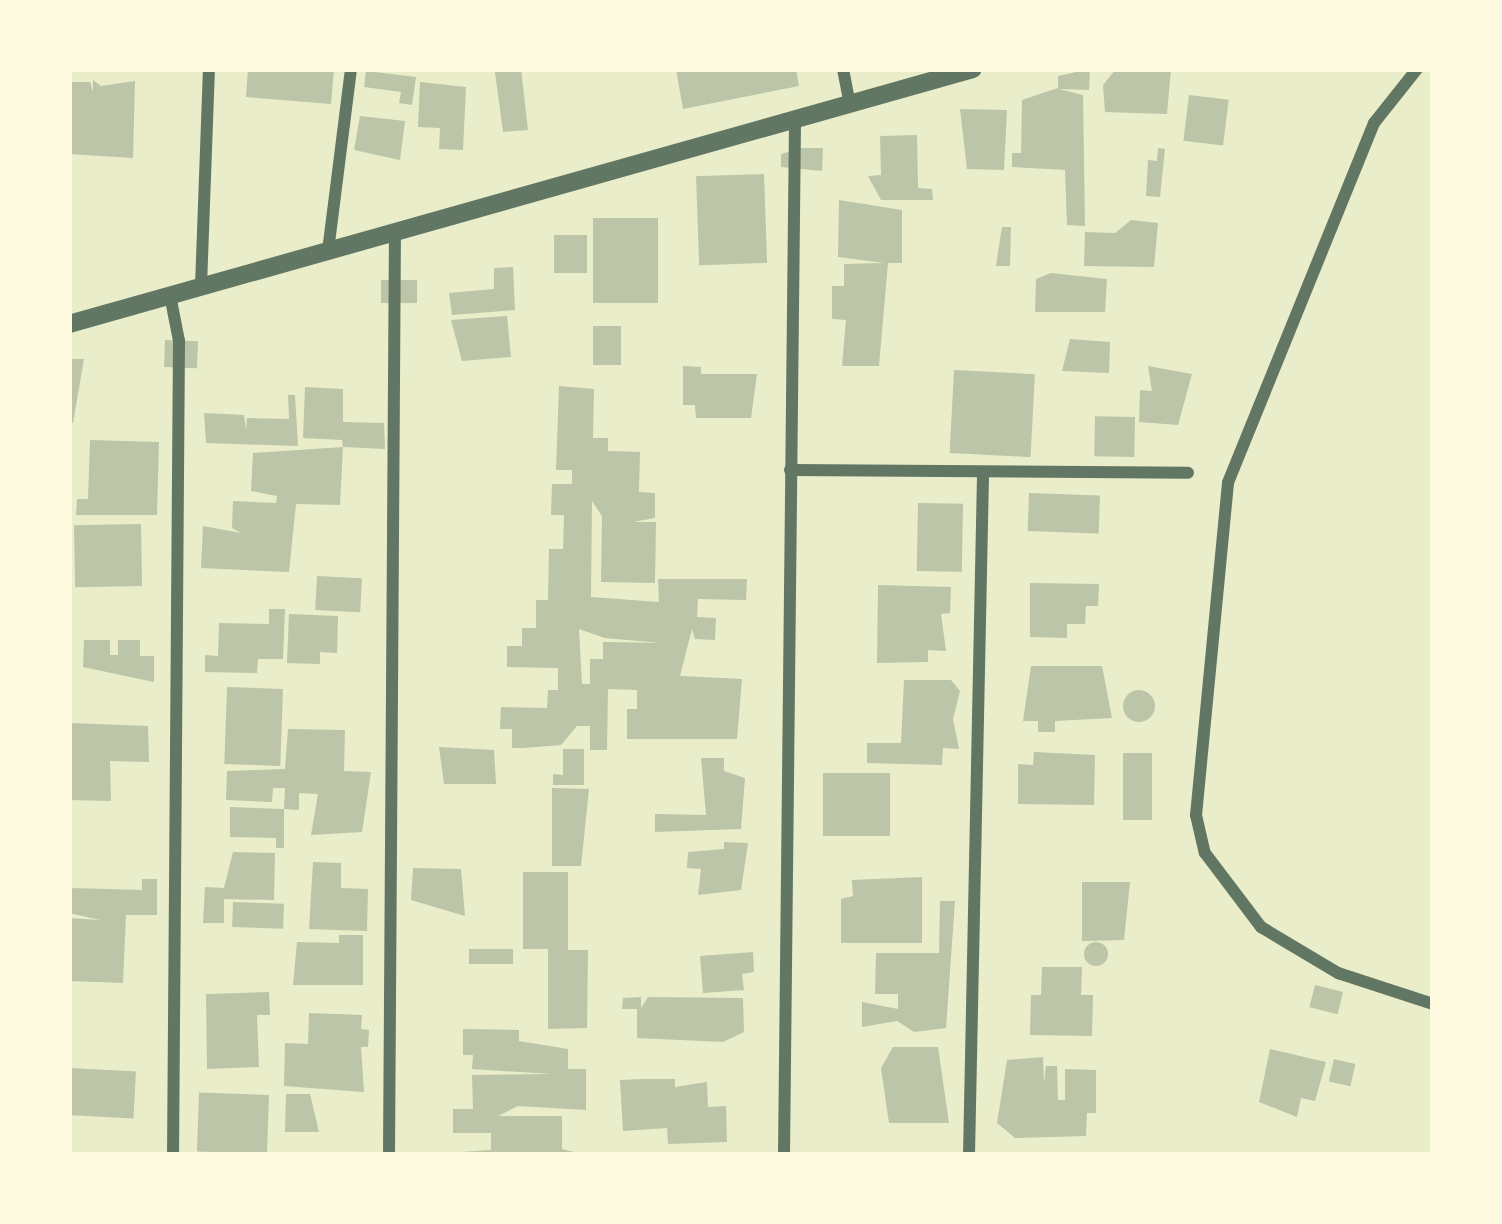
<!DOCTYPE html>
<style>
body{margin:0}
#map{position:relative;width:1502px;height:1224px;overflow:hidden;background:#e9edc9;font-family:"Public Sans",sans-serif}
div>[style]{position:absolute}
.building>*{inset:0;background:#bcc5a7;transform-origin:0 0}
.round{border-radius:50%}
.minor>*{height:12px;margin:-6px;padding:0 6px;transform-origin:6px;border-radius:6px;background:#617663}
.tertiary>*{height:18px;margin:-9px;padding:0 9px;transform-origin:9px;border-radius:9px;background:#617663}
span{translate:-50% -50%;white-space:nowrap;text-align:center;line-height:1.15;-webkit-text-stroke:10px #fefae0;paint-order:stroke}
.frame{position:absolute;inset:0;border:72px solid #fefae0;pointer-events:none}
</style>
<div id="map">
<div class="building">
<div style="clip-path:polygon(248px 69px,334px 69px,331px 104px,246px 97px)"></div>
<div style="clip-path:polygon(514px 69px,521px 69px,528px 130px,503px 132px,495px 72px)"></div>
<div style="clip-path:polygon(676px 69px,796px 69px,799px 86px,683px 109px)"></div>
<div style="clip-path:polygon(1090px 69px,1089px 90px,1059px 89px,1083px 95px,1085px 226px,1067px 225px,1065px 170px,1012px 167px,1012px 153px,1021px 153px,1022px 100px,1058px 88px,1058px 76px)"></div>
<div style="clip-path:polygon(1171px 69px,1167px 114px,1105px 112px,1103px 85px,1116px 69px)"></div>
<div style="clip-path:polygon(366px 71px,416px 77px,412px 105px,399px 103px,401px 92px,364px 87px)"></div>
<div style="clip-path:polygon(93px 80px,101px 86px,135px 81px,133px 158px,69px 154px,69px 82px,90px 82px,93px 92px)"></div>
<div style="clip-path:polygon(420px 82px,466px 87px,463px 150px,439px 149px,440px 128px,418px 127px)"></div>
<div style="left:1189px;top:95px;width:40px;height:46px;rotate:7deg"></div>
<div style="clip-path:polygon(960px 109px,1007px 110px,1004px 170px,967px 169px)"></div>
<div style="clip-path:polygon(360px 116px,405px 121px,400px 160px,354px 150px)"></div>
<div style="clip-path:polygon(917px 135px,918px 188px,932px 189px,933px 200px,881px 200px,868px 176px,881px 175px,880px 136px)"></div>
<div style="clip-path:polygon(802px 148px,823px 148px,822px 171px,781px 167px,781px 154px)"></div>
<div style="clip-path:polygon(1158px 148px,1165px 149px,1160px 197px,1146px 196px,1148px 160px,1157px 161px)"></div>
<div style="left:764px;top:174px;width:89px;height:68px;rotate:88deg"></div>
<div style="clip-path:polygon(839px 200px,902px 210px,902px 263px,888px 263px,879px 366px,842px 366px,846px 320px,832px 319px,832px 286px,844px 286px,844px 264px,884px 263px,838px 257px)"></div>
<div style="left:593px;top:218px;width:65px;height:85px"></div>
<div style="clip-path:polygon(1131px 220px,1158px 223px,1154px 267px,1084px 266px,1085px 232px,1115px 233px)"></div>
<div style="clip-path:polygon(1002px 227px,1011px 227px,1010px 266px,996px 266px)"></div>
<div style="left:554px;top:235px;width:33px;height:38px"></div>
<div style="clip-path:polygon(513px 267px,515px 310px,452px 315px,449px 293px,494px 289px,494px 268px)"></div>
<div style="clip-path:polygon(1051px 273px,1107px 279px,1105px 312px,1035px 312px,1036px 279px)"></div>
<div style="left:381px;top:280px;width:36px;height:23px"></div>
<div style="clip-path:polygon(507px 316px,511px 357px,462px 361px,451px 320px)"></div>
<div style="left:593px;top:326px;width:28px;height:39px"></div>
<div style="clip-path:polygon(1070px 339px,1110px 342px,1109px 373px,1062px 371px)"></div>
<div style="left:165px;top:340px;width:33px;height:27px;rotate:2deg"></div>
<div style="clip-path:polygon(69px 359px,84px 359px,73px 423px,69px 423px)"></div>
<div style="clip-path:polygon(683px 366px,701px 367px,701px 374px,757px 374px,751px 418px,696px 418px,695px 405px,683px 405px)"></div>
<div style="clip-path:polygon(1148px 366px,1192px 374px,1178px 425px,1139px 422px,1140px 390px,1152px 391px)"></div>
<div style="left:954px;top:370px;width:81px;height:83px;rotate:3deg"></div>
<div style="clip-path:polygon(evenodd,559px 386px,594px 389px,593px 438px,608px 438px,608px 451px,640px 452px,639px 492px,655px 493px,655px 518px,633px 522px,656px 522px,655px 583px,601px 582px,602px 516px,592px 501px,591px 597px,659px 602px,658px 579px,747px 579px,746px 600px,698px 599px,697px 617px,716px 618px,715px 640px,695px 639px,692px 629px,680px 676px,742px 679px,737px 739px,627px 739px,627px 709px,637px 709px,637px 690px,608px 689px,607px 750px,590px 750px,590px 726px,577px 726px,561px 745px,523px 748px,512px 748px,512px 729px,500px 729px,501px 707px,547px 708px,548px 690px,558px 690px,558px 668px,507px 667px,507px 646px,522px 646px,522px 628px,536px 628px,536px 600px,548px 600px,549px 549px,563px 549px,564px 515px,551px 515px,552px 484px,572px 484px,572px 470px,556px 470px,559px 386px,579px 629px,605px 638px,661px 643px,603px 642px,603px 659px,590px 659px,590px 684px,582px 684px,579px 629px)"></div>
<div style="clip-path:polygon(305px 387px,343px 389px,343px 422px,384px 423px,385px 449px,343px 447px,340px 505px,296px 504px,289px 572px,201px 568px,203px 526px,241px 533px,232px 528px,233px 501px,276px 503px,277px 496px,251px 491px,253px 453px,343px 447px,342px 440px,303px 438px)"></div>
<div style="clip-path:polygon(288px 395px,295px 395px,298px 446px,206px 443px,204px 413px,244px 415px,246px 430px,247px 418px,289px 419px)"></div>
<div style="left:1135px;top:417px;width:40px;height:40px;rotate:91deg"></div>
<div style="clip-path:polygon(90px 440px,159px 442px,157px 515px,76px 515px,77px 499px,88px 499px)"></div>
<div style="left:1029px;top:493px;width:71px;height:38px;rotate:2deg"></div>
<div style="left:918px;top:503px;width:45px;height:68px;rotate:1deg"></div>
<div style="left:141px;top:524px;width:62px;height:67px;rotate:89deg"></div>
<div style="left:317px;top:576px;width:45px;height:34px;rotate:3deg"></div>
<div style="clip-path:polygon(1030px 583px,1099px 584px,1098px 606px,1086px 606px,1085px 624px,1067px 624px,1067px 638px,1030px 637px)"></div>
<div style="clip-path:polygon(878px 585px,951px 587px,950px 613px,941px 614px,946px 651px,928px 650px,928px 662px,877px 663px)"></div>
<div style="clip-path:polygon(269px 609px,285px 609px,283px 659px,258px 659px,257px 673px,205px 672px,205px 655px,218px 656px,219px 623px,269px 624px)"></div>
<div style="clip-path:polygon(289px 614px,338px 616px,337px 653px,320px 652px,320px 664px,287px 663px)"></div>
<div style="clip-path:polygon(84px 640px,110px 640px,110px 655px,118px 655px,118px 640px,140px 640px,140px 656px,154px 656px,154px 682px,83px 667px)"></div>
<div style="clip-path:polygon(1031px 666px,1102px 666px,1112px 718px,1055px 721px,1055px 732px,1038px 732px,1038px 721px,1023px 721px)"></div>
<div style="clip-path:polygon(904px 680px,951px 680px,960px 691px,953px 719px,959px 749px,943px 748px,942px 765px,867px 763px,867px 743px,901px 743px)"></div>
<div style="left:227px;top:687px;width:56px;height:77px;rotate:2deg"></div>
<div class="round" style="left:1123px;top:690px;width:32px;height:32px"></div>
<div style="clip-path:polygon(69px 723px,148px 726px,149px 762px,110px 761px,111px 801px,69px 800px)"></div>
<div style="clip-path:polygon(288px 729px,345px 730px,344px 771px,371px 772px,362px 832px,311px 835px,318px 794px,299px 793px,299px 810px,284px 809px,284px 848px,276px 848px,276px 838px,230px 837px,230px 807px,284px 809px,285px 788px,273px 788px,272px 802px,226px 800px,227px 771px,285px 769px)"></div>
<div style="clip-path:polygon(439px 747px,494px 750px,496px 784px,444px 784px)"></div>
<div style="clip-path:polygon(563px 749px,584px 749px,584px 785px,553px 785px,553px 774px,563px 775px)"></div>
<div style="clip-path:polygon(1034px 752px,1095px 755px,1094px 805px,1018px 804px,1018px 764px,1033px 765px)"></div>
<div style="left:1123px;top:753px;width:29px;height:67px"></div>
<div style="clip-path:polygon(701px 758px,724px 758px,724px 771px,745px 778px,741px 829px,655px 832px,655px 814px,706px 815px)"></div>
<div style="left:823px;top:773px;width:67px;height:63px"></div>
<div style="clip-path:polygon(552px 788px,589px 789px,581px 866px,552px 866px)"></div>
<div style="clip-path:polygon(724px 842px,748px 843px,741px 890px,698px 895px,701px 869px,687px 868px,688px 852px,724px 849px)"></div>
<div style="clip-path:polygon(233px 852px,275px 853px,274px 900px,224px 899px,224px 923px,203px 923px,205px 887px,224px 888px)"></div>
<div style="clip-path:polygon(313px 862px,341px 863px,341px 888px,368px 889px,367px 931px,309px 929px)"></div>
<div style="clip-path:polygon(413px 868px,461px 869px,465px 916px,411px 900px)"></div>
<div style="clip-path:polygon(523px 872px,568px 872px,568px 950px,588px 950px,587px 1028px,548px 1029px,548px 949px,523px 949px)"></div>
<div style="clip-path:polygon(922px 877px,922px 943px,841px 943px,841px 899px,853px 896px,852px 880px)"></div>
<div style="clip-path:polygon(142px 879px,157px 879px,157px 915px,126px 915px,123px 983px,69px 981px,69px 918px,100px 920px,69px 913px,71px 888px,142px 890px)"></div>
<div style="clip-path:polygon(1082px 882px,1130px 882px,1124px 940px,1082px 941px)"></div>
<div style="clip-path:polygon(940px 901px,955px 901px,946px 1028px,914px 1032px,897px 1021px,862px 1027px,862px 1002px,898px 1009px,898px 994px,875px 994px,876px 953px,939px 953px)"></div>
<div style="left:233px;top:902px;width:51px;height:25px;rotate:2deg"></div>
<div style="clip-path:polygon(339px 935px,363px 935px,363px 985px,293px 985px,297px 942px,339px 943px)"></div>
<div class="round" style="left:1084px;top:942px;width:24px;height:24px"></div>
<div style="left:469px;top:949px;width:44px;height:15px"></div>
<div style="clip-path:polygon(753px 952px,754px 972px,742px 974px,744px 990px,703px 993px,700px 956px)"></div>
<div style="clip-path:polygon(1042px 967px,1082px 967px,1081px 995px,1093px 995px,1092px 1036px,1030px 1035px,1031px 995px,1041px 995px)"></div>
<div style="left:1315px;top:985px;width:29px;height:23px;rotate:14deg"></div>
<div style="clip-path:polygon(269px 992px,270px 1015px,257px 1015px,259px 1067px,207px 1069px,206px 994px)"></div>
<div style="clip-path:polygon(641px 997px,641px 1008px,648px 997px,743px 998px,744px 1032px,723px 1042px,637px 1038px,637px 1009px,622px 1009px,623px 998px)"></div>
<div style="clip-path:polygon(309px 1013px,362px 1015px,361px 1029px,369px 1030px,368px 1047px,361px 1047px,364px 1092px,284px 1086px,285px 1043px,308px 1044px)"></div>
<div style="clip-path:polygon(463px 1029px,519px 1030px,519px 1041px,568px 1049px,568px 1069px,586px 1069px,586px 1110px,518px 1106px,498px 1116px,562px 1116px,562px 1149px,586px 1155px,416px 1155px,491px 1150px,491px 1133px,453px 1133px,453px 1109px,473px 1109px,472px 1075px,552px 1074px,472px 1069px,473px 1055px,463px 1055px)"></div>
<div style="clip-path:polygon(893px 1047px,938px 1047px,949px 1123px,889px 1123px,881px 1068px)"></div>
<div style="clip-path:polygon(1270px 1049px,1326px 1062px,1315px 1101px,1301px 1098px,1297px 1117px,1259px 1102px)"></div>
<div style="clip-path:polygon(1043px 1057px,1044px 1083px,1046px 1066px,1057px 1066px,1058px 1100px,1065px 1100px,1065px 1069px,1096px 1070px,1096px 1113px,1087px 1113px,1086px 1136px,1015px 1138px,997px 1123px,1007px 1060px)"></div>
<div style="left:1334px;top:1059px;width:22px;height:23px;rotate:13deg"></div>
<div style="left:70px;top:1068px;width:66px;height:47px;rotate:3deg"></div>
<div style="clip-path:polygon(644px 1079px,675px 1079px,675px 1087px,707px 1082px,708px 1107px,726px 1106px,727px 1142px,668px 1144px,667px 1128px,623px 1131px,620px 1080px)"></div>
<div style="clip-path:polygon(286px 1094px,310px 1094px,319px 1132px,285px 1132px)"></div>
<div style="left:269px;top:1095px;width:59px;height:70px;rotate:92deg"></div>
</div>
<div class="minor">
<div style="left:843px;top:69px;width:36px;rotate:79deg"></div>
<div style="left:1417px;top:69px;width:69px;rotate:128.5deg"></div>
<div style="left:1374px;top:123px;width:388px;rotate:112.1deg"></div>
<div style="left:1228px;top:483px;width:334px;rotate:95.5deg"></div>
<div style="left:1196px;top:815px;width:39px;rotate:77deg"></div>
<div style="left:1205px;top:853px;width:93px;rotate:52.9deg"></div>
<div style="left:1261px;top:927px;width:90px;rotate:30.9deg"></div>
<div style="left:1338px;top:973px;width:100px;rotate:18.1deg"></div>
<div style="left:328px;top:251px;width:183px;rotate:-82.8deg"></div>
<div style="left:201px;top:286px;width:217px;rotate:-87.9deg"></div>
<div style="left:170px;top:295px;width:47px;rotate:78.9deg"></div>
<div style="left:179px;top:341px;width:814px;rotate:90.42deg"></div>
<div style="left:790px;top:470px;width:398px;rotate:0.4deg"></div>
<div style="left:389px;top:1155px;width:921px;rotate:-89.63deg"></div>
<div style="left:784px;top:1155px;width:1036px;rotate:-89.39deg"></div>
<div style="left:969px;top:1155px;width:682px;rotate:-88.82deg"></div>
</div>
<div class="tertiary">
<div style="left:69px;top:324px;width:939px;rotate:-15.75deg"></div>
</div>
<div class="frame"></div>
</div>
